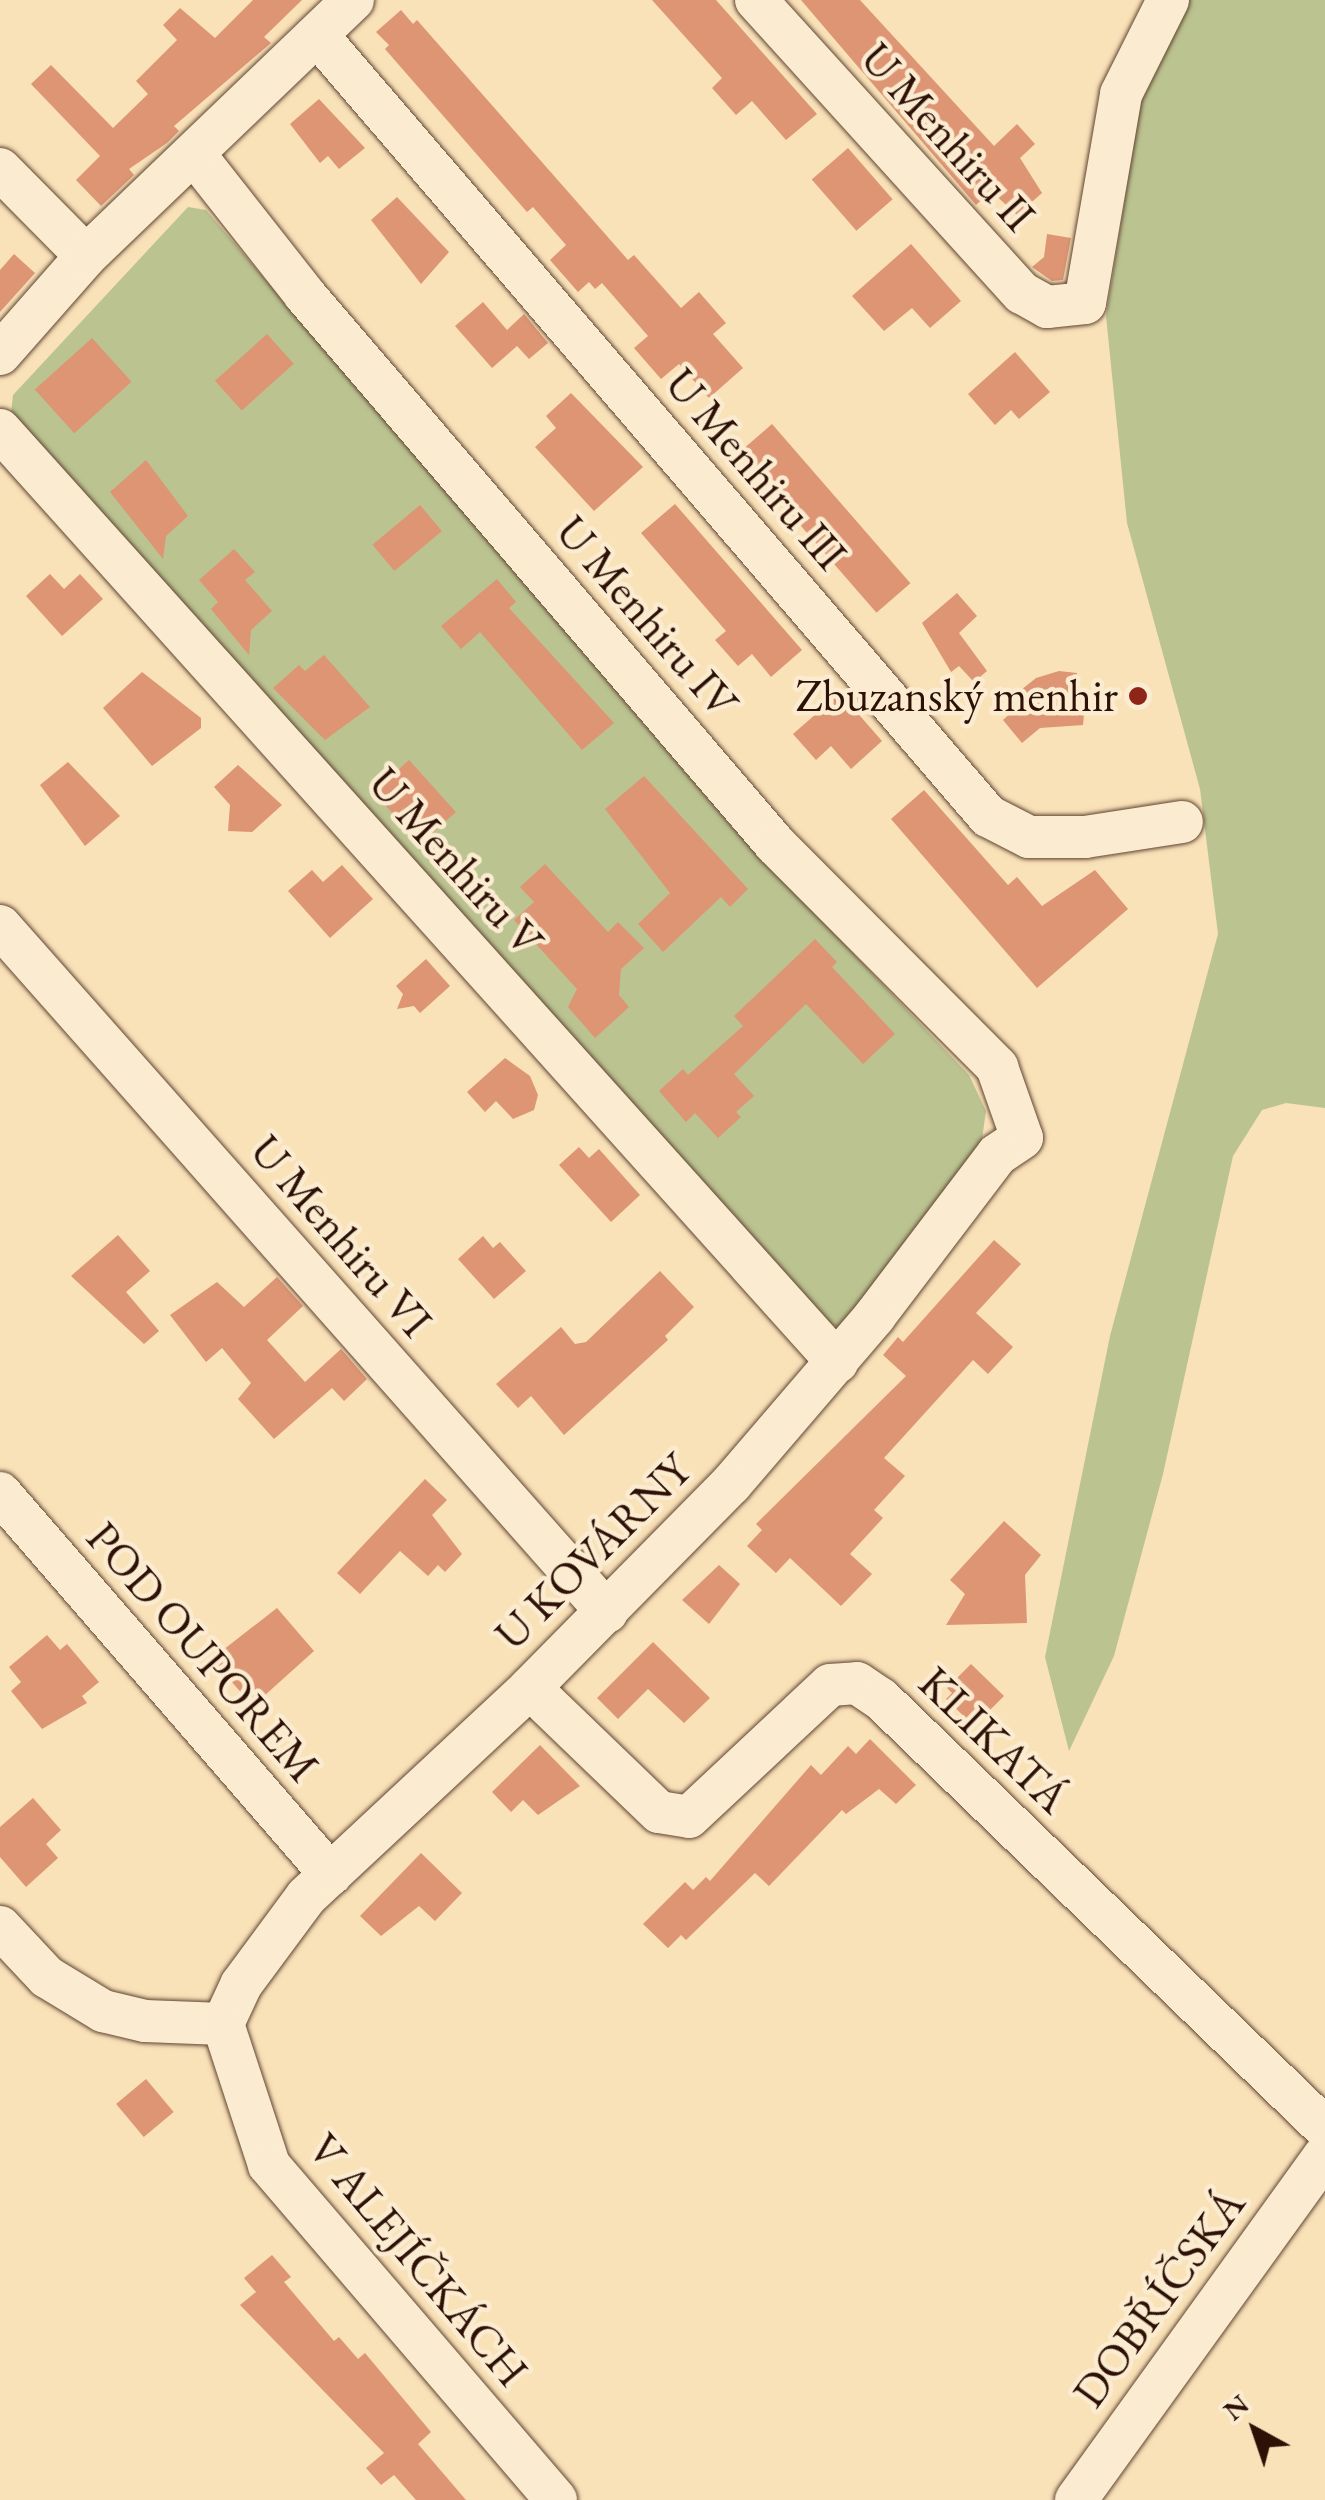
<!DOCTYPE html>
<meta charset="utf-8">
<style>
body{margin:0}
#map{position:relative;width:1325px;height:2500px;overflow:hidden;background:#f9e1b8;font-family:"EB Garamond",serif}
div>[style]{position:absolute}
.green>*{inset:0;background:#bbc391}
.building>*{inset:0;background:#dd9574;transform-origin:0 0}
.roads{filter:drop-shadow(0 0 2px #604532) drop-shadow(0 0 2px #604532)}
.minor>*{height:42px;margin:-21px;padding:0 21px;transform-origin:21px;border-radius:21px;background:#fbecd1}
.dots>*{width:28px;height:28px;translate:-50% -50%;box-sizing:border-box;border:5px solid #fbecd1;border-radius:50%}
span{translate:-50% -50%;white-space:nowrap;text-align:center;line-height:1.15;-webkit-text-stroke:9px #fbecd1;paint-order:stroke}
.street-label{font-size:45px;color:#2d1106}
.poi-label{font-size:45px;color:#2d1106}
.right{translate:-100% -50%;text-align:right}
.north{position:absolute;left:1205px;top:2380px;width:100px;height:100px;-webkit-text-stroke:8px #fbecd1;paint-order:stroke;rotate:320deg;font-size:28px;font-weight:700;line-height:40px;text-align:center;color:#2d1106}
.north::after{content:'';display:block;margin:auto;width:35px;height:45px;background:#2d1106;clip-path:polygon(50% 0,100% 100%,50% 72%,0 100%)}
</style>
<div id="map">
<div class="green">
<div style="clip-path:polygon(1183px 0,1325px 0,1325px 1108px,1286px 1103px,1262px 1110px,1233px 1156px,1163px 1474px,1114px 1656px,1069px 1751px,1045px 1657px,1110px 1336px,1218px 934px,1200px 789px,1127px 523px,1106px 316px,1132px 155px,1128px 111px)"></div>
<div style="clip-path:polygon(188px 207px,206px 210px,728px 822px,969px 1075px,986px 1111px,981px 1146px,853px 1319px,839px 1327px,822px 1321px,11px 414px,13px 395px)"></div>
</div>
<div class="building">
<div style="clip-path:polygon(253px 0,302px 0,264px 37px,271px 43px,174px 126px,179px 131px,167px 143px,129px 169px,134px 175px,101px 206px,76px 180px,100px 156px,31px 84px,51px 65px,113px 128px,148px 94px,136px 81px,177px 40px,163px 25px,180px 8px,215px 38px)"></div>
<div style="clip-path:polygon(652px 0,716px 0,817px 114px,786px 140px,752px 101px,736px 115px,712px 88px,722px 78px)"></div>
<div style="clip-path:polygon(801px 0,860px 0,994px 146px,1017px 124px,1035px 144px,1020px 158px,1042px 193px,1017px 215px,991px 191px,976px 205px)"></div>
<div style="clip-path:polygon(401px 10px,413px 24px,417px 20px,628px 260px,634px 255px,681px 308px,699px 292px,726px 323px,713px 334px,743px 368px,709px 398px,679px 364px,661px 379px,634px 348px,648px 336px,602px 283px,595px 289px,589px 282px,578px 292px,550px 260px,566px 245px,533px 207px,527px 212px,385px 49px,389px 45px,376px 32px)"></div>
<div style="clip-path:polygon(319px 99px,365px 148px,339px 169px,328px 156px,320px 163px,290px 124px)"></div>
<div style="left:848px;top:148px;width:68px;height:48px;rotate:49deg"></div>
<div style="clip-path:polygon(397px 197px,449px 252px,421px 284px,371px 220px)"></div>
<div style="clip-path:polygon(1047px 234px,1071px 238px,1063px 280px,1052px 281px,1032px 267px,1044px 257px)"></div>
<div style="clip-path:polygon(911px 244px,961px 301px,930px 328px,912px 308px,884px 331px,852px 296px)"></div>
<div style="clip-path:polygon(14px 254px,35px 273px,0 312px,0 270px)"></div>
<div style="clip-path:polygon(483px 302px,507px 330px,524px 314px,548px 343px,529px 359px,517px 346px,492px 368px,455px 326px)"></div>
<div style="left:267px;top:334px;width:40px;height:70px;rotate:48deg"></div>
<div style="left:92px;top:338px;width:59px;height:77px;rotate:48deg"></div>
<div style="clip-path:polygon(1015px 352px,1050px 392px,1019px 419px,1011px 410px,995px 425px,968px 394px)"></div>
<div style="clip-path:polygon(571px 393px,643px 467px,594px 511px,535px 447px,556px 428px,546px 416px)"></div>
<div style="left:772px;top:424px;width:211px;height:45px;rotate:49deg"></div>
<div style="clip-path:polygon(146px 460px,188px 516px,166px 536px,163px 559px,110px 492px)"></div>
<div style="clip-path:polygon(675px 504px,802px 650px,771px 677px,752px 654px,738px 666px,715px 640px,726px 631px,641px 533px)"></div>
<div style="left:420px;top:505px;width:34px;height:62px;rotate:50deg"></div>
<div style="clip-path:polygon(234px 549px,255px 572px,245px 580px,272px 611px,251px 630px,249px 655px,211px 609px,218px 602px,199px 580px)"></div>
<div style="clip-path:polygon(50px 574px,64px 589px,80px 574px,103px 599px,62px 636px,26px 596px)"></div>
<div style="clip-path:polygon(497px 579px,516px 602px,509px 608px,614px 723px,582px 750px,480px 632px,461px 649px,441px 626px)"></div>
<div style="clip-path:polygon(957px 593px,977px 616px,959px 633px,987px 671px,974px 682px,959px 666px,951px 672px,922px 623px)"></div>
<div style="clip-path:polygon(324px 655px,370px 707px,325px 740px,273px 688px,299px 665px,305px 671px)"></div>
<div style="clip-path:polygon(1059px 671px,1077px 673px,1075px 693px,1086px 694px,1083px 725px,1040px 728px,1022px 743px,1003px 720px,1013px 711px,1006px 702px,1036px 678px)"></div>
<div style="clip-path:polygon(142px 672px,201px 718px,201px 728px,152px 766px,103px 708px)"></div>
<div style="clip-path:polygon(840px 693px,882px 741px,851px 769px,831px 746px,816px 760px,793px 734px)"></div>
<div style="left:409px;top:760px;width:70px;height:48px;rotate:48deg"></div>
<div style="clip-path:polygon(68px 762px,120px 816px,85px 846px,40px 785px)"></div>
<div style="clip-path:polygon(238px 765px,282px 805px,252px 832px,228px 831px,230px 805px,214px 787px)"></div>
<div style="clip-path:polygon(644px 776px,748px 889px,730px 907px,721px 897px,663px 952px,638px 924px,670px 893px,605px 809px)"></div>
<div style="clip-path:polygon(924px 790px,1008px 885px,1017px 877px,1042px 906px,1095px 870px,1128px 909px,1037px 988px,891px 819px)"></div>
<div style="clip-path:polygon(545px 864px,608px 932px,618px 922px,644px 948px,621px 969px,619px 995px,629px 1007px,595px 1038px,568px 1007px,577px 989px,514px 920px,534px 902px,520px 887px)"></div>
<div style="clip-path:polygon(342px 865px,373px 899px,330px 938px,288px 891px,312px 870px,323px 882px)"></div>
<div style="clip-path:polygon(815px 939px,837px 962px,832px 967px,895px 1034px,863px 1064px,806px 1004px,734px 1074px,754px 1096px,736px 1112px,741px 1117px,718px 1138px,695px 1113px,686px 1122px,659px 1091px,683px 1069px,688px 1075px,743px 1026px,734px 1016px)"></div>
<div style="clip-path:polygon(426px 959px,450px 986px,420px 1013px,414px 1006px,397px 1009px,403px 994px,396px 986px)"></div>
<div style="clip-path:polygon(505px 1058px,530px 1076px,538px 1095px,534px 1110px,513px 1119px,496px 1101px,485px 1112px,467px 1092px)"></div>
<div style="clip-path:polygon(579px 1147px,589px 1158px,599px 1149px,640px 1195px,611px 1222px,559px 1165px)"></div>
<div style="clip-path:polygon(118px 1235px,150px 1271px,126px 1292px,159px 1331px,144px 1344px,71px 1276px)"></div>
<div style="clip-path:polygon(483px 1236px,493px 1248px,500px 1242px,526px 1271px,494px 1299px,458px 1259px)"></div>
<div style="clip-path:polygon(994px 1240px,1021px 1264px,976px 1313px,1013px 1347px,988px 1374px,973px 1360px,884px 1458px,905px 1476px,874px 1510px,883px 1518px,850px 1554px,872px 1574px,841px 1606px,790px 1558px,776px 1573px,747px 1546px,762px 1530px,756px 1524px,906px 1376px,883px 1355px,898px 1337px,903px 1342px)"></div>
<div style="clip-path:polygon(660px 1271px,694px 1307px,665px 1336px,668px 1340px,564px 1435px,531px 1396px,518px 1408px,496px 1384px,561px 1327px,575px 1344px,586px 1342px)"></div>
<div style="clip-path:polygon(277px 1277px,303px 1306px,267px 1340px,305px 1382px,341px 1349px,367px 1379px,344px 1401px,332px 1388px,274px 1439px,238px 1399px,251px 1383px,222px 1348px,206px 1362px,170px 1315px,217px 1282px,244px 1307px)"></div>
<div style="clip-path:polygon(425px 1479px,447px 1500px,432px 1515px,462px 1554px,445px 1572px,438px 1565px,428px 1576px,400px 1551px,360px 1594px,337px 1573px)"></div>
<div style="clip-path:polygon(1004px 1521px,1041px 1555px,1025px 1575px,1027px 1623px,946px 1625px,965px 1594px,950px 1580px)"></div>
<div style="clip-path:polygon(719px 1565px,740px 1584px,709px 1624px,682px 1600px)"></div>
<div style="clip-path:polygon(277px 1608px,314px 1651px,253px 1706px,215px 1663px,223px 1650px)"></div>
<div style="clip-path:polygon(47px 1635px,60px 1650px,67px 1644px,99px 1682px,82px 1696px,87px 1703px,42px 1729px,11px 1691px,21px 1682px,9px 1667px)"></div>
<div style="clip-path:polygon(653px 1642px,710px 1698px,684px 1723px,648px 1689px,618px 1719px,597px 1698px)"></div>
<div style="clip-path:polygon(971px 1664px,1004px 1696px,974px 1726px,946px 1699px,952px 1693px,947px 1688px)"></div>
<div style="clip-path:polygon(870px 1739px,916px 1785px,896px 1804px,879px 1789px,846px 1814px,842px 1810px,769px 1886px,755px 1873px,686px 1940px,681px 1935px,668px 1948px,643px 1924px,685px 1882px,693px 1890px,706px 1877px,710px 1881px,811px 1765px,821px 1775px,848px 1746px,856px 1754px)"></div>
<div style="clip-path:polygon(540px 1745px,580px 1786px,538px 1815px,523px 1800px,511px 1812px,492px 1792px)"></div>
<div style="clip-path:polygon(33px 1798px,61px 1830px,46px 1844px,58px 1858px,26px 1887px,0 1857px,0 1827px)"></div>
<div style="clip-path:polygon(421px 1853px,462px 1893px,435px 1921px,419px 1906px,381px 1936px,360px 1916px)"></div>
<div style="left:146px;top:2079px;width:43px;height:39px;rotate:50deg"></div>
<div style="clip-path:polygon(272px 2255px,291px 2277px,284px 2282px,334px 2341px,339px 2337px,358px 2359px,365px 2353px,431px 2432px,418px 2444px,466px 2500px,416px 2500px,394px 2475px,381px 2485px,366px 2468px,384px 2453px,240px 2305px,256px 2292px,244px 2278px)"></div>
</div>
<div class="roads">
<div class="minor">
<div style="left:756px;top:0;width:396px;rotate:47.8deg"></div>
<div style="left:1022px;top:293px;width:29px;rotate:29deg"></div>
<div style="left:1047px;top:307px;width:38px;rotate:-6deg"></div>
<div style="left:1085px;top:303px;width:212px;rotate:-80.2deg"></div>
<div style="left:1121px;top:94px;width:105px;rotate:-63.4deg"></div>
<div style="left:317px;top:35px;width:1030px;rotate:49.33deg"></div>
<div style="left:988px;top:816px;width:46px;rotate:27.1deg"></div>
<div style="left:1029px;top:837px;width:56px"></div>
<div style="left:1085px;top:837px;width:98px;rotate:-8.8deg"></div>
<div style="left:195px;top:155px;width:178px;rotate:51.8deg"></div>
<div style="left:305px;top:295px;width:723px;rotate:49.43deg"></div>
<div style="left:775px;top:844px;width:315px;rotate:45.1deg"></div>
<div style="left:997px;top:1067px;width:75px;rotate:70.6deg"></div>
<div style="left:1022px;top:1138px;width:30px;rotate:146deg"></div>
<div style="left:997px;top:1155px;width:202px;rotate:127.2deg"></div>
<div style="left:875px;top:1316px;width:221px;rotate:130.6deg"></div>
<div style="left:731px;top:1484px;width:286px;rotate:134.6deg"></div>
<div style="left:530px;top:1688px;width:306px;rotate:137deg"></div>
<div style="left:306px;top:1897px;width:109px;rotate:126.5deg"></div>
<div style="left:241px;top:1985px;width:43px;rotate:114.8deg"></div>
<div style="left:0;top:169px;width:122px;rotate:45.3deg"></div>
<div style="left:0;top:354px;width:130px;rotate:-48.7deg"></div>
<div style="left:86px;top:256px;width:370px;rotate:-43.8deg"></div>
<div style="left:0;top:430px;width:1253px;rotate:48.07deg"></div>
<div style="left:0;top:926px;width:916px;rotate:48.5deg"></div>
<div style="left:0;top:1493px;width:505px;rotate:49.09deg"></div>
<div style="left:530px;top:1688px;width:179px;rotate:43.9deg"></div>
<div style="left:659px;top:1812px;width:30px;rotate:9deg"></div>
<div style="left:689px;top:1817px;width:193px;rotate:-43.1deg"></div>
<div style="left:830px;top:1685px;width:27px;rotate:-4deg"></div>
<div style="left:857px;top:1683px;width:29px;rotate:34deg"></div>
<div style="left:881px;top:1699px;width:617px;rotate:44.02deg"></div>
<div style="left:0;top:1927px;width:69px;rotate:46.8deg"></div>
<div style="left:47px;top:1977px;width:66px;rotate:31.3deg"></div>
<div style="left:103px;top:2011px;width:43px;rotate:13.4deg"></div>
<div style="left:145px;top:2021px;width:78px;rotate:2.2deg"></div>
<div style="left:223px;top:2024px;width:148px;rotate:71.9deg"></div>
<div style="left:269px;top:2165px;width:441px;rotate:49.4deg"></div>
<div style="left:1076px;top:2500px;width:425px;rotate:-54.2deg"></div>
</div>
</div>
<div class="dots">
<div style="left:1138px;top:696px;background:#8f2418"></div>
</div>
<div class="street-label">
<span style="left:948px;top:137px;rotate:48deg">U Menhiru Ⅱ</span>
<span style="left:756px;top:469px;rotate:49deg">U Menhiru Ⅲ</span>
<span style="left:647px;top:617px;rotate:49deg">U Menhiru Ⅳ</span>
<span style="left:456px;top:862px;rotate:48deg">U Menhiru Ⅴ</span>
<span style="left:341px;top:1236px;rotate:49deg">U Menhiru Ⅵ</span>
<span style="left:593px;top:1552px;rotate:-45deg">U KOVÁRNY</span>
<span style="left:203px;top:1652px;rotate:49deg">POD OUPOREM</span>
<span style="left:994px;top:1740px;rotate:44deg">KLIKATÁ</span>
<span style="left:418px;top:2260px;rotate:50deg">V ALEJÍČKÁCH</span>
<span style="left:1159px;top:2298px;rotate:-54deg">DOBŘÍČSKÁ</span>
</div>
<div class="poi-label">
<span class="right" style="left:1118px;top:696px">Zbuzanský menhir</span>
</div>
<div class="north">N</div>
</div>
